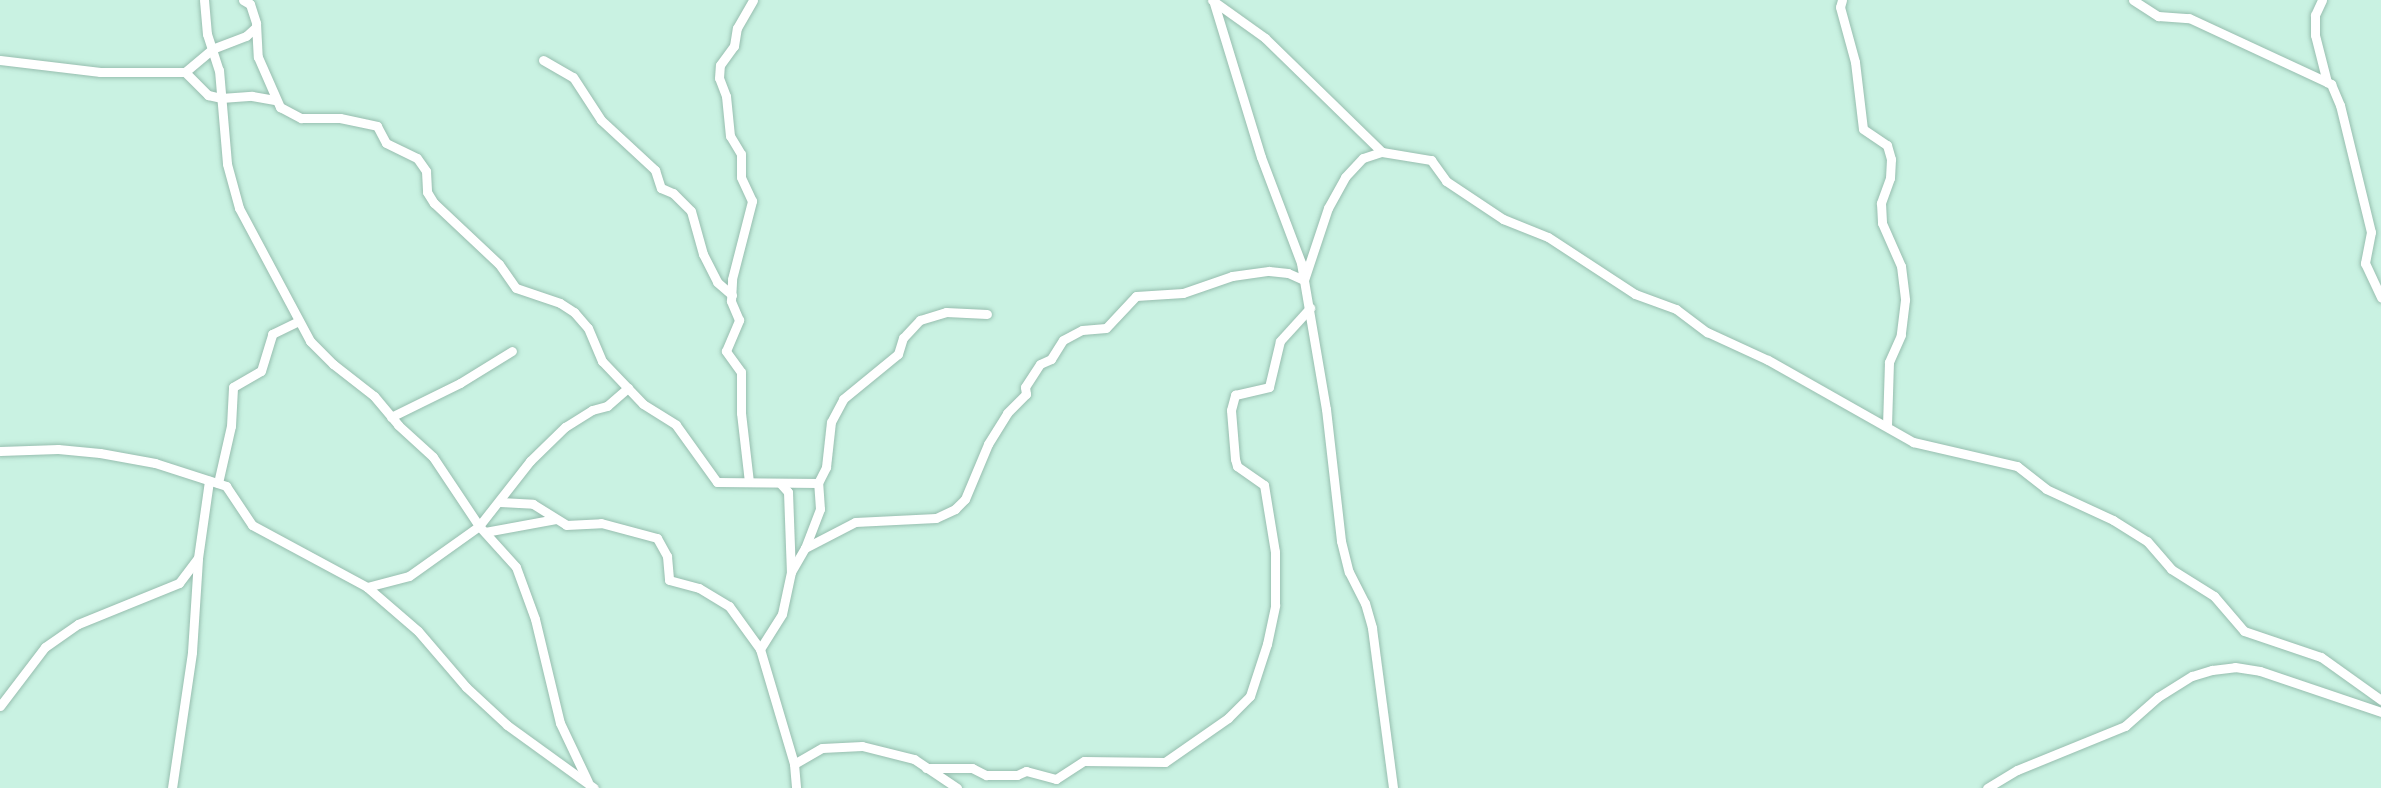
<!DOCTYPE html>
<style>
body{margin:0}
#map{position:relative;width:2381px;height:788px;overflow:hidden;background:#c9f2e2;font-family:"Sofia Sans Condensed",sans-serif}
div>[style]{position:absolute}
.roads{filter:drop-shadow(0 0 2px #97beaf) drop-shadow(0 0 2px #97beaf)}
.minor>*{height:9px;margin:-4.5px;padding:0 4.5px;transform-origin:4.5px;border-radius:4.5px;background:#fff}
span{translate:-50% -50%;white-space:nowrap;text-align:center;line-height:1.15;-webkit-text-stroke:6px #c9f2e2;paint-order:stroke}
</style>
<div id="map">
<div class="roads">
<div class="minor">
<div style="left:204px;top:0;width:34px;rotate:85deg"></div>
<div style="left:207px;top:34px;width:38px;rotate:72deg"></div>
<div style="left:219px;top:70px;width:94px;rotate:85.1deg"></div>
<div style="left:227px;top:164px;width:46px;rotate:74.7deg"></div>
<div style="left:239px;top:208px;width:151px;rotate:61.9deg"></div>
<div style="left:310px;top:341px;width:33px;rotate:45deg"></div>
<div style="left:333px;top:364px;width:52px;rotate:38deg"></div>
<div style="left:374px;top:396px;width:38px;rotate:50deg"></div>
<div style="left:398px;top:425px;width:47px;rotate:42.4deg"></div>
<div style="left:433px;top:457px;width:83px;rotate:56.3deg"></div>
<div style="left:479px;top:526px;width:55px;rotate:47.9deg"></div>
<div style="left:516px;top:567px;width:55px;rotate:69.9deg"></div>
<div style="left:535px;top:619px;width:107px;rotate:76.5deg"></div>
<div style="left:560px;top:723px;width:65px;rotate:64.6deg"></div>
<div style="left:243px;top:0;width:8px;rotate:30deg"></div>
<div style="left:250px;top:4px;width:20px;rotate:72deg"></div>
<div style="left:256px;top:23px;width:34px;rotate:87deg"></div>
<div style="left:258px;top:57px;width:55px;rotate:66.3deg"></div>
<div style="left:280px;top:107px;width:24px;rotate:28deg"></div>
<div style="left:301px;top:118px;width:39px"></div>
<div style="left:340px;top:118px;width:38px;rotate:12deg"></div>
<div style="left:377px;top:126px;width:19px;rotate:62deg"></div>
<div style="left:386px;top:143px;width:34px;rotate:26deg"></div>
<div style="left:417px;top:158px;width:16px;rotate:55deg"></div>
<div style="left:426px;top:171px;width:21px;rotate:87deg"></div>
<div style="left:427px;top:192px;width:13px;rotate:58deg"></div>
<div style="left:434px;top:203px;width:89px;rotate:43.2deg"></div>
<div style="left:499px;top:264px;width:29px;rotate:55deg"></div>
<div style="left:516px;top:288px;width:46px;rotate:18.8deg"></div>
<div style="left:560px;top:303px;width:17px;rotate:33deg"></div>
<div style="left:574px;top:312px;width:21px;rotate:49deg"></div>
<div style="left:588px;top:328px;width:36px;rotate:67deg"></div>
<div style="left:602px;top:361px;width:59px;rotate:46.4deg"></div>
<div style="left:643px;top:404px;width:39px;rotate:32deg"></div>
<div style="left:676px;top:425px;width:70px;rotate:54.3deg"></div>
<div style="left:717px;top:482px;width:101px;rotate:0.6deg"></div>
<div style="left:1212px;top:0;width:65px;rotate:35.6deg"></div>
<div style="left:1265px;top:38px;width:163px;rotate:44.3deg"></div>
<div style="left:1382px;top:152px;width:50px;rotate:9.3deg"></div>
<div style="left:1431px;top:160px;width:26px;rotate:54deg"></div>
<div style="left:1446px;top:181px;width:69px;rotate:33.7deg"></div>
<div style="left:1503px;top:219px;width:48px;rotate:21.8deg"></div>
<div style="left:1548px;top:237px;width:104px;rotate:33.2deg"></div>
<div style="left:1635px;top:294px;width:44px;rotate:20.1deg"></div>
<div style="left:1676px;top:309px;width:39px;rotate:37deg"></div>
<div style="left:1707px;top:332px;width:67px;rotate:24.7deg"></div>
<div style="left:1768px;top:360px;width:167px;rotate:29.5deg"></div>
<div style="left:1913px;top:442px;width:107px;rotate:13deg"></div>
<div style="left:2017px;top:466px;width:37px;rotate:38deg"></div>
<div style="left:2046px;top:489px;width:74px;rotate:24.8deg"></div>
<div style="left:2113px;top:520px;width:40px;rotate:32deg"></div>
<div style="left:2147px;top:541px;width:37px;rotate:49deg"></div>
<div style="left:2171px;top:569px;width:51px;rotate:32.1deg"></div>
<div style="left:2214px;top:596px;width:46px;rotate:49.4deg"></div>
<div style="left:2244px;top:631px;width:81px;rotate:18.7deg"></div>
<div style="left:2321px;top:657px;width:74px;rotate:35.6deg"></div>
<div style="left:1213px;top:0;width:164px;rotate:73deg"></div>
<div style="left:1261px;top:157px;width:113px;rotate:69.3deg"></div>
<div style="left:1301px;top:263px;width:148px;rotate:80.3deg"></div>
<div style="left:1326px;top:409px;width:133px;rotate:83.5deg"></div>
<div style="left:1341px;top:541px;width:32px;rotate:76deg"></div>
<div style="left:1349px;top:572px;width:35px;rotate:63deg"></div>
<div style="left:1365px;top:603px;width:26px;rotate:74deg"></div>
<div style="left:1372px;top:628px;width:161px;rotate:82.5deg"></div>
<div style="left:1842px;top:0;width:7px;rotate:106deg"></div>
<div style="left:1840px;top:7px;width:57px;rotate:74.7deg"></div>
<div style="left:1855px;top:62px;width:67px;rotate:83.2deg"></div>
<div style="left:1863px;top:129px;width:29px;rotate:34deg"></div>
<div style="left:1887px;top:145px;width:15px;rotate:74deg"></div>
<div style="left:1891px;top:159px;width:19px;rotate:93deg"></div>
<div style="left:1890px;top:178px;width:27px;rotate:110deg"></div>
<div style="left:1881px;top:203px;width:20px;rotate:87deg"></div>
<div style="left:1882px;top:223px;width:47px;rotate:66.2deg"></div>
<div style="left:1901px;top:266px;width:34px;rotate:83deg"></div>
<div style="left:1905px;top:300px;width:35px;rotate:97deg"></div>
<div style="left:1901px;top:335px;width:30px;rotate:114deg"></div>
<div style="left:1889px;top:362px;width:64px;rotate:91.8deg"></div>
<div style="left:2133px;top:0;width:30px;rotate:33deg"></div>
<div style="left:2158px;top:16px;width:31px;rotate:4deg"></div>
<div style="left:2189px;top:18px;width:157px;rotate:24.9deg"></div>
<div style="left:2331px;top:84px;width:23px;rotate:67deg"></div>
<div style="left:2340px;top:105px;width:131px;rotate:76.3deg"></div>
<div style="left:2371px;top:232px;width:32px;rotate:101deg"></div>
<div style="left:2365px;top:263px;width:38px;rotate:65deg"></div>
<div style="left:2322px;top:0;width:17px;rotate:115deg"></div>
<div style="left:2315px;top:15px;width:20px;rotate:90deg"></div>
<div style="left:2315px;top:35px;width:49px;rotate:75.7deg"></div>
<div style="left:0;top:60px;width:101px;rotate:6.8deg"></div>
<div style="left:100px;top:72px;width:85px"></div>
<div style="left:185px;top:72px;width:35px;rotate:-40deg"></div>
<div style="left:212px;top:49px;width:36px;rotate:-21deg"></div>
<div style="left:246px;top:36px;width:13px;rotate:-42deg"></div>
<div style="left:543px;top:60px;width:34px;rotate:30deg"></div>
<div style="left:573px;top:77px;width:51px;rotate:56.9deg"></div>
<div style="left:601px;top:120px;width:74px;rotate:42.8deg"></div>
<div style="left:655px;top:170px;width:19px;rotate:72deg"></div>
<div style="left:661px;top:188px;width:13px;rotate:23deg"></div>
<div style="left:673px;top:193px;width:25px;rotate:45deg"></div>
<div style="left:691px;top:211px;width:45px;rotate:74.4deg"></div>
<div style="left:703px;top:254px;width:31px;rotate:63deg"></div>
<div style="left:717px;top:282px;width:20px;rotate:41deg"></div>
<div style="left:185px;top:72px;width:33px;rotate:45deg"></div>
<div style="left:208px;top:95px;width:13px;rotate:13deg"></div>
<div style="left:221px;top:98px;width:31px;rotate:-4deg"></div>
<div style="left:252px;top:96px;width:23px;rotate:10deg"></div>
<div style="left:391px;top:417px;width:77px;rotate:-26.2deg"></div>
<div style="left:460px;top:383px;width:61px;rotate:-31.6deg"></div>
<div style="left:0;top:451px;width:58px;rotate:-2deg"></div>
<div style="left:58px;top:449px;width:42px;rotate:5.4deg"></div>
<div style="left:100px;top:453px;width:56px;rotate:10.3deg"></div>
<div style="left:155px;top:463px;width:75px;rotate:17.9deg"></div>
<div style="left:226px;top:486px;width:47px;rotate:56.3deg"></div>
<div style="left:252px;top:525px;width:131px;rotate:28.3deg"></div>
<div style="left:367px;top:587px;width:67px;rotate:40.8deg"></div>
<div style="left:418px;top:631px;width:74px;rotate:49.4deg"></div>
<div style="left:466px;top:687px;width:56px;rotate:42.8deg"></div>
<div style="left:507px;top:725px;width:107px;rotate:35.9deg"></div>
<div style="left:749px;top:482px;width:69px;rotate:-96.6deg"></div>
<div style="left:741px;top:413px;width:41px;rotate:-90deg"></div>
<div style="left:741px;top:372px;width:26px;rotate:-126deg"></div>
<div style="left:726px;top:351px;width:34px;rotate:-67deg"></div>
<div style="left:739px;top:320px;width:21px;rotate:-113deg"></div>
<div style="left:731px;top:301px;width:22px;rotate:-87deg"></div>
<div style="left:732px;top:279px;width:81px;rotate:-75.6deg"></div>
<div style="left:752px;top:201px;width:26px;rotate:-115deg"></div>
<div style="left:741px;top:177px;width:23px;rotate:-90deg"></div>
<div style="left:741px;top:154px;width:21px;rotate:-121deg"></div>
<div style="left:730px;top:136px;width:40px;rotate:-95.7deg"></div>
<div style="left:726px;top:96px;width:19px;rotate:-111deg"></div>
<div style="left:719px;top:78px;width:13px;rotate:-86deg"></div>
<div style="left:720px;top:65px;width:24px;rotate:-54deg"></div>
<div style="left:734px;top:46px;width:18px;rotate:-81deg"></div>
<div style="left:737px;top:28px;width:32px;rotate:-60deg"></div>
<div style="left:218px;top:483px;width:58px;rotate:-77.2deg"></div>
<div style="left:231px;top:426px;width:39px;rotate:-87deg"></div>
<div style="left:233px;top:387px;width:32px;rotate:-30deg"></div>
<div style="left:261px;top:371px;width:39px;rotate:-73deg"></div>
<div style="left:272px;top:334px;width:28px;rotate:-26deg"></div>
<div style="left:780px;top:483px;width:12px;rotate:48deg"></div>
<div style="left:788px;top:492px;width:80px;rotate:87.9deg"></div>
<div style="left:500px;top:502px;width:33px;rotate:3deg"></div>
<div style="left:533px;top:504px;width:39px;rotate:32deg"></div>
<div style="left:566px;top:525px;width:35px;rotate:-3deg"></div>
<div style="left:601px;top:523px;width:58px;rotate:15deg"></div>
<div style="left:657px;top:538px;width:21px;rotate:61deg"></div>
<div style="left:667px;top:556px;width:24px;rotate:85deg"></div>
<div style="left:669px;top:580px;width:31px;rotate:15deg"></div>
<div style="left:699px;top:588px;width:35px;rotate:31deg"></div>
<div style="left:729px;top:606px;width:53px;rotate:54.2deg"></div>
<div style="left:760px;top:649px;width:120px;rotate:73.5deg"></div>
<div style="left:794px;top:764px;width:24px;rotate:85deg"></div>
<div style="left:485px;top:532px;width:72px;rotate:-10.4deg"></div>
<div style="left:805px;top:548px;width:42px;rotate:-69deg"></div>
<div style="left:820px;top:509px;width:26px;rotate:-94deg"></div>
<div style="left:818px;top:483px;width:18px;rotate:-63deg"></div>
<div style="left:826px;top:467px;width:45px;rotate:-83.7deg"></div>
<div style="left:831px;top:422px;width:26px;rotate:-62deg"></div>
<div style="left:843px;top:399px;width:71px;rotate:-39.3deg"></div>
<div style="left:898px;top:354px;width:17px;rotate:-73deg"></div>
<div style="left:903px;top:338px;width:25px;rotate:-47deg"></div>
<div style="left:920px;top:320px;width:27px;rotate:-17deg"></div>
<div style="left:946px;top:312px;width:41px;rotate:2.8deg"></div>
<div style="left:367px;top:587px;width:43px;rotate:-14.7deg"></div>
<div style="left:409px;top:576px;width:86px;rotate:-35.5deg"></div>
<div style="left:479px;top:526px;width:83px;rotate:-51.9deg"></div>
<div style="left:530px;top:461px;width:49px;rotate:-44.2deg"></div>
<div style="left:565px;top:427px;width:32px;rotate:-32deg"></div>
<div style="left:592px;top:410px;width:16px;rotate:-15deg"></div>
<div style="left:607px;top:406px;width:28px;rotate:-41deg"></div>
<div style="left:760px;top:649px;width:41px;rotate:-57.8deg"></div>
<div style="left:782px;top:614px;width:43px;rotate:-77.9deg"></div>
<div style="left:791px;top:572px;width:28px;rotate:-60deg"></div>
<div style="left:805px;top:548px;width:56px;rotate:-27.5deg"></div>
<div style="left:855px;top:522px;width:81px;rotate:-2.8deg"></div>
<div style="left:936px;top:518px;width:21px;rotate:-25deg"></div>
<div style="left:955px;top:509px;width:14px;rotate:-45deg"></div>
<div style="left:965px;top:499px;width:60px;rotate:-67.3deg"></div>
<div style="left:988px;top:444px;width:36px;rotate:-58deg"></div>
<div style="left:1007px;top:413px;width:27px;rotate:-45deg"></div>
<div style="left:1026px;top:394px;width:7px;rotate:-98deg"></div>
<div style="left:1025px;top:387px;width:27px;rotate:-57deg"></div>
<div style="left:1040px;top:364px;width:12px;rotate:-24deg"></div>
<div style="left:1051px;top:359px;width:22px;rotate:-58deg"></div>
<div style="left:1063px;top:340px;width:21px;rotate:-28deg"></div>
<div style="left:1082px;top:330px;width:24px;rotate:-5deg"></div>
<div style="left:1106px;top:328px;width:44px;rotate:-46.8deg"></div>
<div style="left:1136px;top:296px;width:47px;rotate:-3.7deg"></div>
<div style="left:1183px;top:293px;width:52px;rotate:-19.1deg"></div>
<div style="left:1232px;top:276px;width:37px;rotate:-8deg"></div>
<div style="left:1269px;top:271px;width:19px;rotate:6deg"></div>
<div style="left:1288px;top:273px;width:17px;rotate:24deg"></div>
<div style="left:1304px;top:280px;width:76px;rotate:-71.6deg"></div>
<div style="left:1328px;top:208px;width:35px;rotate:-61deg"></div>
<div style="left:1345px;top:177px;width:26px;rotate:-47deg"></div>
<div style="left:1363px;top:158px;width:20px;rotate:-18deg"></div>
<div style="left:0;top:706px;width:74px;rotate:-52.7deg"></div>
<div style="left:45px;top:647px;width:40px;rotate:-34.9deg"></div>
<div style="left:78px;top:624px;width:109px;rotate:-22.1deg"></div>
<div style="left:179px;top:583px;width:31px;rotate:-53deg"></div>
<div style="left:794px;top:764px;width:32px;rotate:-30deg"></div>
<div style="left:822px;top:748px;width:40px;rotate:-2.9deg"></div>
<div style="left:862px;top:746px;width:54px;rotate:14deg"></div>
<div style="left:914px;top:759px;width:52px;rotate:34deg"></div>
<div style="left:926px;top:768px;width:46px"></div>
<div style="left:972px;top:768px;width:16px;rotate:27deg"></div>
<div style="left:986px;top:775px;width:31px"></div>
<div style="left:1017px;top:775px;width:10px;rotate:-24deg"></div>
<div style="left:1026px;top:771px;width:31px;rotate:15deg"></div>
<div style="left:1056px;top:779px;width:33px;rotate:-33deg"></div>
<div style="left:1084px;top:761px;width:81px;rotate:0.7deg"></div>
<div style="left:1165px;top:762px;width:77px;rotate:-34.9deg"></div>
<div style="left:1228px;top:718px;width:31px;rotate:-45deg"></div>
<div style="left:1250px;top:696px;width:55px;rotate:-71.9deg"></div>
<div style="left:1267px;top:644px;width:40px;rotate:-78deg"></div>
<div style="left:1275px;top:605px;width:53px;rotate:-90deg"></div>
<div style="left:1275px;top:552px;width:68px;rotate:-99.3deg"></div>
<div style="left:1264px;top:485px;width:33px;rotate:-145deg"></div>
<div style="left:1237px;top:466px;width:7px;rotate:-106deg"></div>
<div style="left:1235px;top:459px;width:49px;rotate:-94.7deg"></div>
<div style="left:1231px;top:410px;width:16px;rotate:-75deg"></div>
<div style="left:1235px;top:395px;width:35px;rotate:-13deg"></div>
<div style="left:1269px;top:387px;width:47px;rotate:-76.6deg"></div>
<div style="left:1280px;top:341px;width:45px;rotate:-47.7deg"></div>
<div style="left:172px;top:788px;width:137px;rotate:-81.6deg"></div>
<div style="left:192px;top:652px;width:94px;rotate:-86.3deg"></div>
<div style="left:198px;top:558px;width:78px;rotate:-81.9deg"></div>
<div style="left:1987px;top:788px;width:35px;rotate:-31deg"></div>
<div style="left:2017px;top:770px;width:117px;rotate:-22.2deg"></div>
<div style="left:2125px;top:726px;width:44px;rotate:-41.3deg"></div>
<div style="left:2158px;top:697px;width:40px;rotate:-32deg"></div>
<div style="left:2192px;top:676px;width:21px;rotate:-17deg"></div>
<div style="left:2212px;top:670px;width:23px;rotate:-7deg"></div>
<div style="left:2235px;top:667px;width:25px;rotate:9deg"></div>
<div style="left:2260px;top:671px;width:128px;rotate:18.7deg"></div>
</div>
</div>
</div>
